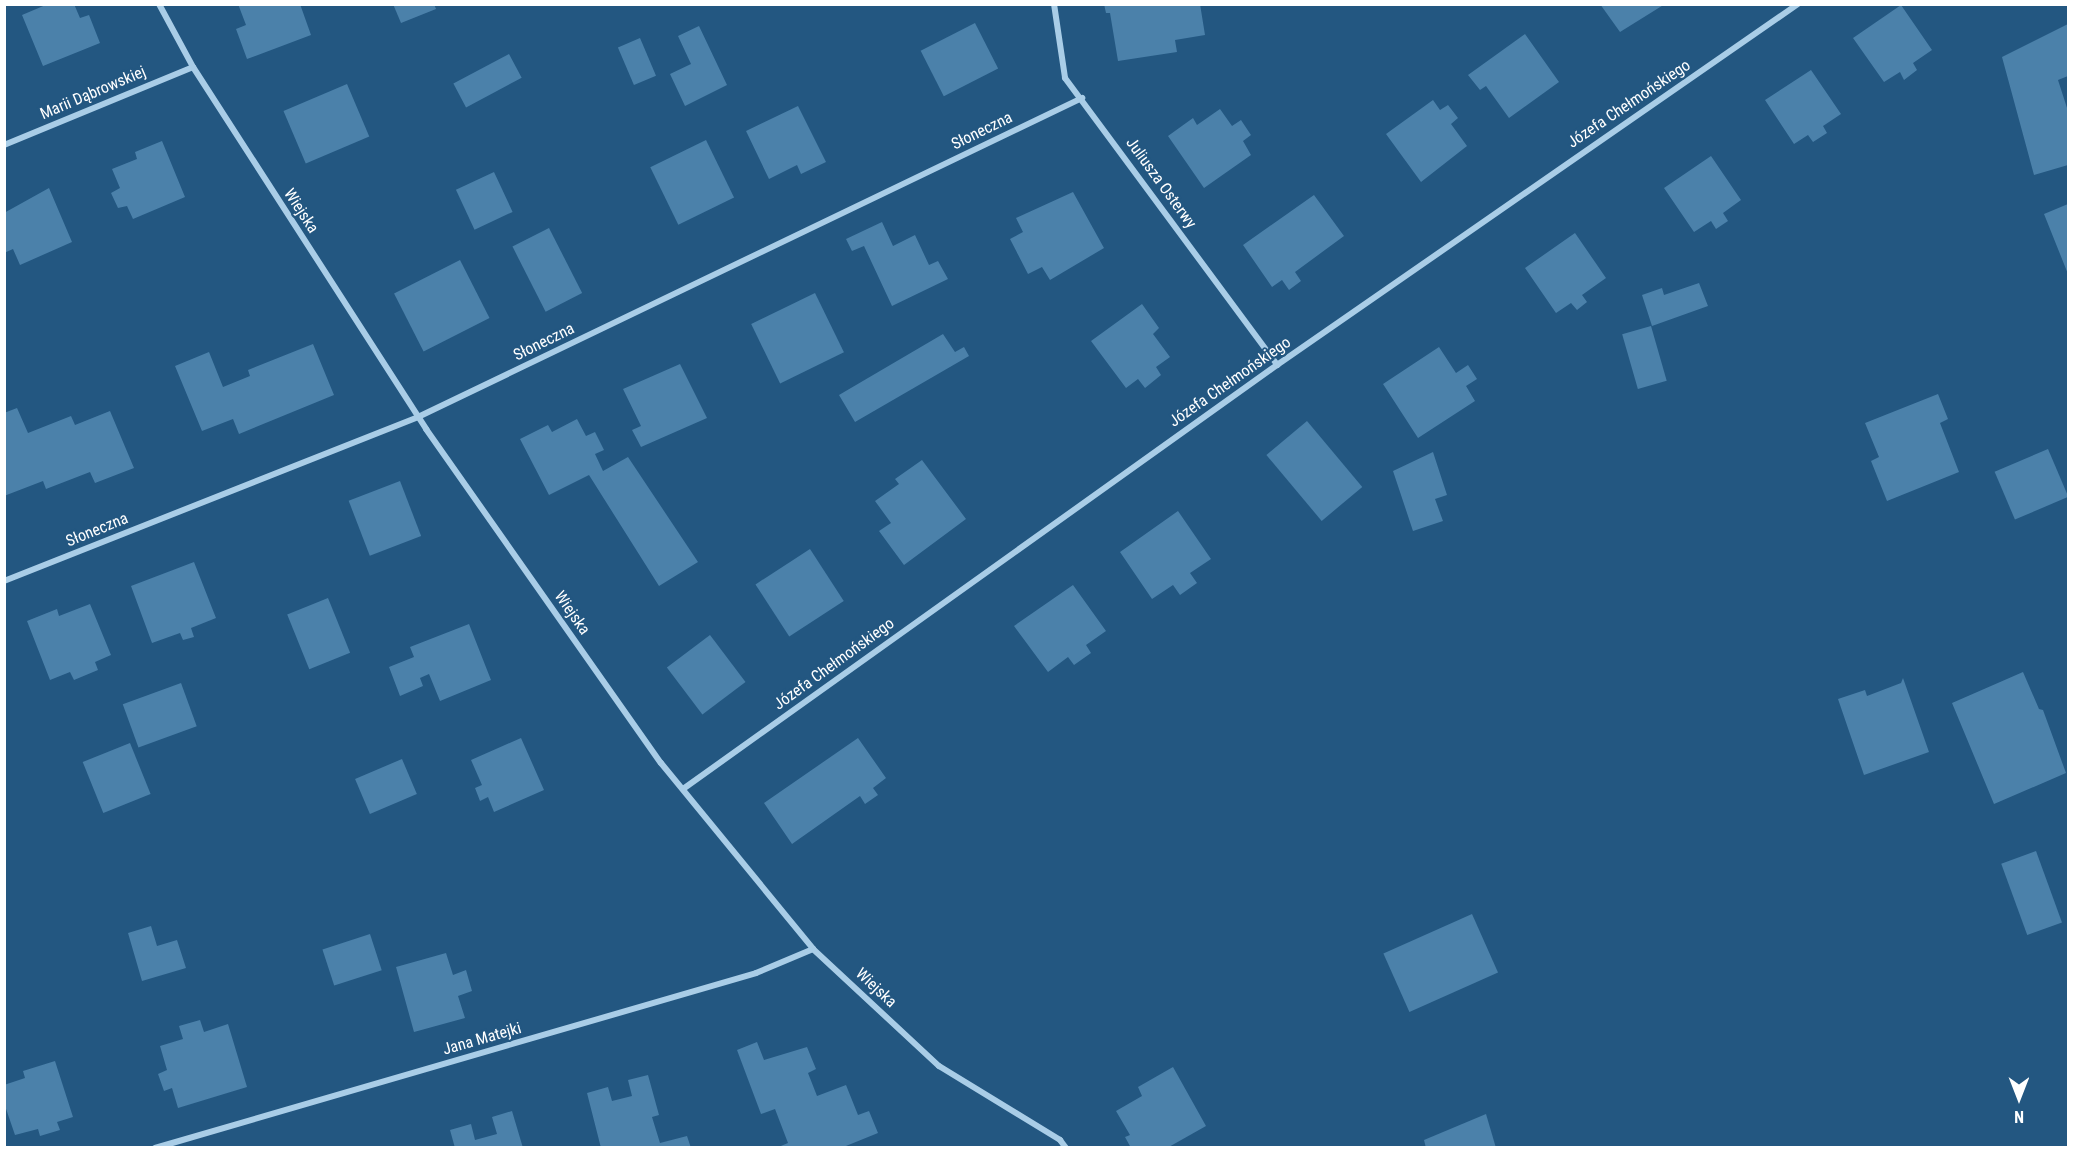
<!DOCTYPE html>
<meta charset="utf-8">
<style>
body{margin:0}
#map{position:relative;width:2073px;height:1152px;overflow:hidden;background:#235781;font-family:"Roboto Condensed",sans-serif}
div>[style]{position:absolute}
.building>*{inset:0;background:#4b81aa;transform-origin:0 0}
.minor>*{height:6px;margin:-3px;padding:0 3px;transform-origin:3px;border-radius:3px;background:#a9cde7}
span{translate:-50% -50%;white-space:nowrap;text-align:center;line-height:1.15;-webkit-text-stroke:4.5px #235781;paint-order:stroke}
.street-label{font-size:16px;color:#fff}
.frame{position:absolute;inset:0;border:6px solid #fff;pointer-events:none}
.north{position:absolute;left:1989px;top:1068px;width:60px;height:60px;-webkit-text-stroke:4px #235781;paint-order:stroke;rotate:180deg;font-size:16px;font-weight:700;line-height:24px;text-align:center;color:#fff}
.north::after{content:'';display:block;margin:auto;width:21px;height:27px;background:#fff;clip-path:polygon(50% 0,100% 100%,50% 72%,0 100%)}
</style>
<div id="map">
<div class="building">
<div style="clip-path:polygon(48px 4px,74px 4px,80px 18px,89px 15px,100px 43px,43px 66px,22px 15px)"></div>
<div style="clip-path:polygon(238px 4px,300px 4px,311px 35px,247px 59px,236px 29px,246px 25px)"></div>
<div style="clip-path:polygon(393px 4px,434px 4px,436px 9px,401px 23px)"></div>
<div style="clip-path:polygon(1104px 4px,1200px 4px,1205px 35px,1175px 40px,1177px 52px,1118px 61px,1110px 13px,1106px 13px)"></div>
<div style="clip-path:polygon(1600px 4px,1665px 4px,1620px 32px)"></div>
<div style="clip-path:polygon(1901px 5px,1932px 50px,1913px 63px,1917px 70px,1904px 80px,1900px 72px,1884px 82px,1853px 38px)"></div>
<div style="left:975px;top:23px;width:51px;height:61px;rotate:63deg"></div>
<div style="clip-path:polygon(2068px 24px,2068px 76px,2058px 80px,2068px 111px,2068px 165px,2034px 175px,2002px 57px)"></div>
<div style="clip-path:polygon(699px 26px,727px 85px,685px 106px,670px 74px,691px 64px,678px 36px)"></div>
<div style="clip-path:polygon(1525px 34px,1559px 82px,1509px 118px,1486px 86px,1480px 90px,1468px 75px)"></div>
<div style="left:640px;top:38px;width:41px;height:24px;rotate:67deg"></div>
<div style="left:509px;top:54px;width:27px;height:63px;rotate:62deg"></div>
<div style="clip-path:polygon(1811px 70px,1841px 114px,1823px 126px,1827px 133px,1813px 142px,1808px 135px,1794px 144px,1765px 100px)"></div>
<div style="left:347px;top:84px;width:57px;height:69px;rotate:67deg"></div>
<div style="clip-path:polygon(1433px 100px,1440px 110px,1448px 105px,1458px 118px,1451px 124px,1467px 146px,1421px 182px,1386px 134px)"></div>
<div style="clip-path:polygon(798px 106px,826px 162px,801px 174px,797px 165px,769px 179px,746px 131px)"></div>
<div style="clip-path:polygon(1220px 109px,1232px 126px,1241px 120px,1251px 135px,1243px 141px,1251px 155px,1204px 188px,1168px 136px,1193px 118px,1197px 125px)"></div>
<div style="left:706px;top:140px;width:64px;height:62px;rotate:64deg"></div>
<div style="clip-path:polygon(162px 141px,185px 197px,133px 219px,127px 206px,118px 208px,111px 193px,120px 188px,112px 169px,137px 159px,135px 152px)"></div>
<div style="clip-path:polygon(1711px 156px,1741px 200px,1723px 213px,1728px 221px,1716px 229px,1711px 221px,1694px 232px,1664px 188px)"></div>
<div style="left:494px;top:172px;width:44px;height:42px;rotate:65deg"></div>
<div style="clip-path:polygon(49px 188px,72px 242px,20px 265px,13px 249px,4px 253px,4px 213px)"></div>
<div style="clip-path:polygon(1073px 192px,1104px 248px,1050px 280px,1042px 267px,1028px 274px,1010px 239px,1023px 232px,1016px 218px)"></div>
<div style="clip-path:polygon(1314px 195px,1344px 236px,1295px 272px,1301px 281px,1289px 290px,1282px 280px,1272px 287px,1243px 245px)"></div>
<div style="clip-path:polygon(2068px 204px,2068px 274px,2044px 214px)"></div>
<div style="clip-path:polygon(882px 222px,893px 246px,915px 235px,929px 265px,938px 261px,948px 279px,892px 306px,864px 246px,852px 251px,846px 239px)"></div>
<div style="left:549px;top:228px;width:73px;height:41px;rotate:63deg"></div>
<div style="clip-path:polygon(1575px 233px,1606px 278px,1582px 295px,1587px 302px,1577px 310px,1571px 303px,1556px 313px,1525px 268px)"></div>
<div style="left:460px;top:260px;width:65px;height:74px;rotate:63deg"></div>
<div style="clip-path:polygon(1699px 283px,1708px 306px,1652px 326px,1642px 295px,1662px 288px,1664px 295px)"></div>
<div style="left:815px;top:293px;width:66px;height:71px;rotate:64deg"></div>
<div style="clip-path:polygon(1142px 304px,1159px 328px,1153px 334px,1170px 357px,1156px 367px,1161px 375px,1145px 388px,1138px 379px,1126px 388px,1091px 341px)"></div>
<div style="left:1651px;top:326px;width:57px;height:30px;rotate:74deg"></div>
<div style="clip-path:polygon(943px 334px,955px 352px,964px 347px,969px 356px,855px 422px,839px 395px)"></div>
<div style="clip-path:polygon(313px 344px,334px 395px,239px 434px,233px 419px,202px 431px,175px 366px,209px 352px,223px 387px,250px 376px,248px 370px)"></div>
<div style="clip-path:polygon(1439px 347px,1456px 373px,1468px 365px,1477px 379px,1466px 386px,1475px 401px,1418px 438px,1383px 384px)"></div>
<div style="clip-path:polygon(680px 364px,707px 418px,641px 447px,632px 430px,641px 426px,623px 389px)"></div>
<div style="clip-path:polygon(1938px 394px,1948px 419px,1940px 423px,1959px 472px,1887px 501px,1871px 461px,1879px 457px,1865px 423px)"></div>
<div style="clip-path:polygon(17px 408px,28px 433px,71px 416px,75px 425px,110px 411px,134px 468px,95px 483px,90px 472px,46px 489px,43px 481px,4px 496px,4px 413px)"></div>
<div style="clip-path:polygon(577px 419px,586px 436px,595px 432px,604px 450px,595px 454px,603px 471px,628px 457px,698px 562px,659px 586px,589px 475px,549px 495px,520px 439px,548px 425px,552px 432px)"></div>
<div style="left:1307px;top:421px;width:86px;height:53px;rotate:50deg"></div>
<div style="left:2048px;top:449px;width:52px;height:58px;rotate:67deg"></div>
<div style="clip-path:polygon(1433px 452px,1447px 495px,1435px 499px,1443px 521px,1413px 531px,1393px 471px)"></div>
<div style="clip-path:polygon(922px 460px,966px 519px,904px 565px,879px 531px,891px 523px,875px 501px,899px 484px,895px 479px)"></div>
<div style="left:400px;top:481px;width:59px;height:55px;rotate:69deg"></div>
<div style="clip-path:polygon(1178px 511px,1211px 559px,1190px 573px,1197px 583px,1180px 595px,1173px 585px,1152px 599px,1120px 552px)"></div>
<div style="left:810px;top:549px;width:62px;height:65px;rotate:57deg"></div>
<div style="clip-path:polygon(194px 562px,216px 618px,191px 628px,194px 637px,183px 640px,180px 633px,152px 643px,131px 586px)"></div>
<div style="clip-path:polygon(1073px 585px,1106px 631px,1086px 645px,1091px 653px,1074px 665px,1068px 657px,1048px 672px,1014px 626px)"></div>
<div style="left:328px;top:598px;width:59px;height:44px;rotate:68deg"></div>
<div style="clip-path:polygon(90px 604px,111px 655px,95px 662px,98px 670px,74px 680px,70px 672px,50px 680px,27px 621px,57px 609px,59px 616px)"></div>
<div style="clip-path:polygon(469px 624px,491px 680px,440px 701px,429px 674px,420px 678px,423px 686px,400px 696px,389px 667px,414px 657px,410px 647px)"></div>
<div style="left:710px;top:635px;width:59px;height:54px;rotate:53deg"></div>
<div style="clip-path:polygon(2023px 672px,2039px 709px,2043px 710px,2066px 773px,1994px 804px,1952px 703px)"></div>
<div style="clip-path:polygon(1903px 678px,1929px 752px,1864px 775px,1838px 699px,1865px 690px,1867px 696px,1901px 683px)"></div>
<div style="left:181px;top:683px;width:46px;height:62px;rotate:70deg"></div>
<div style="clip-path:polygon(521px 738px,544px 790px,494px 812px,488px 797px,480px 801px,475px 788px,482px 785px,471px 760px)"></div>
<div style="clip-path:polygon(858px 738px,886px 778px,873px 788px,878px 795px,865px 804px,860px 796px,792px 844px,764px 803px)"></div>
<div style="left:130px;top:743px;width:55px;height:51px;rotate:68deg"></div>
<div style="left:402px;top:759px;width:38px;height:51px;rotate:67deg"></div>
<div style="left:2036px;top:851px;width:76px;height:37px;rotate:70deg"></div>
<div style="left:1472px;top:914px;width:64px;height:97px;rotate:66deg"></div>
<div style="clip-path:polygon(151px 926px,157px 946px,177px 940px,186px 968px,142px 981px,128px 933px)"></div>
<div style="left:370px;top:934px;width:38px;height:50px;rotate:72deg"></div>
<div style="clip-path:polygon(446px 953px,453px 975px,466px 970px,472px 991px,458px 996px,465px 1018px,414px 1032px,396px 967px)"></div>
<div style="clip-path:polygon(200px 1020px,204px 1032px,228px 1024px,247px 1087px,178px 1108px,172px 1088px,164px 1091px,158px 1074px,167px 1070px,160px 1046px,183px 1039px,179px 1026px)"></div>
<div style="clip-path:polygon(757px 1042px,764px 1060px,807px 1047px,816px 1069px,808px 1073px,817px 1096px,846px 1085px,858px 1115px,869px 1111px,878px 1133px,841px 1148px,776px 1148px,788px 1143px,775px 1109px,761px 1114px,737px 1050px)"></div>
<div style="clip-path:polygon(55px 1061px,73px 1117px,57px 1122px,60px 1130px,40px 1136px,38px 1129px,15px 1135px,4px 1103px,4px 1085px,25px 1078px,23px 1071px)"></div>
<div style="clip-path:polygon(1173px 1067px,1206px 1126px,1167px 1148px,1131px 1148px,1125px 1137px,1130px 1135px,1116px 1111px,1142px 1096px,1138px 1087px)"></div>
<div style="clip-path:polygon(648px 1075px,659px 1115px,652px 1117px,660px 1143px,687px 1136px,691px 1148px,601px 1148px,587px 1093px,608px 1087px,612px 1101px,632px 1096px,628px 1080px)"></div>
<div style="clip-path:polygon(512px 1111px,523px 1148px,455px 1148px,450px 1130px,471px 1124px,475px 1140px,497px 1134px,492px 1117px)"></div>
<div style="clip-path:polygon(1486px 1114px,1496px 1148px,1426px 1148px,1424px 1140px)"></div>
</div>
<div class="minor">
<div style="left:159px;top:4px;width:72px;rotate:61.6deg"></div>
<div style="left:193px;top:67px;width:431px;rotate:57.2deg"></div>
<div style="left:426px;top:429px;width:408px;rotate:54.9deg"></div>
<div style="left:661px;top:763px;width:240px;rotate:50.7deg"></div>
<div style="left:813px;top:949px;width:172px;rotate:42.9deg"></div>
<div style="left:939px;top:1066px;width:142px;rotate:31.4deg"></div>
<div style="left:1060px;top:1140px;width:10px;rotate:53deg"></div>
<div style="left:1054px;top:4px;width:75px;rotate:81.5deg"></div>
<div style="left:1065px;top:78px;width:357px;rotate:53.5deg"></div>
<div style="left:4px;top:145px;width:204px;rotate:-22.4deg"></div>
<div style="left:4px;top:581px;width:445px;rotate:-21.6deg"></div>
<div style="left:418px;top:417px;width:737px;rotate:-25.66deg"></div>
<div style="left:683px;top:789px;width:730px;rotate:-35.52deg"></div>
<div style="left:1277px;top:365px;width:634px;rotate:-34.72deg"></div>
<div style="left:155px;top:1148px;width:626px;rotate:-16.23deg"></div>
<div style="left:756px;top:973px;width:62px;rotate:-22.8deg"></div>
</div>
<div class="street-label">
<span style="left:93px;top:93px;rotate:-23deg">Marii Dąbrowskiej</span>
<span style="left:1629px;top:104px;rotate:-34deg">Józefa Chełmońskiego</span>
<span style="left:982px;top:131px;rotate:-26deg">Słoneczna</span>
<span style="left:1161px;top:183px;rotate:54deg">Juliusza Osterwy</span>
<span style="left:301px;top:211px;rotate:57deg">Wiejska</span>
<span style="left:544px;top:342px;rotate:-26deg">Słoneczna</span>
<span style="left:1230px;top:382px;rotate:-35deg">Józefa Chełmońskiego</span>
<span style="left:97px;top:530px;rotate:-22deg">Słoneczna</span>
<span style="left:572px;top:613px;rotate:55deg">Wiejska</span>
<span style="left:834px;top:664px;rotate:-36deg">Józefa Chełmońskiego</span>
<span style="left:876px;top:988px;rotate:43deg">Wiejska</span>
<span style="left:482px;top:1039px;rotate:-16deg">Jana Matejki</span>
</div>
<div class="frame"></div>
<div class="north">N</div>
</div>
